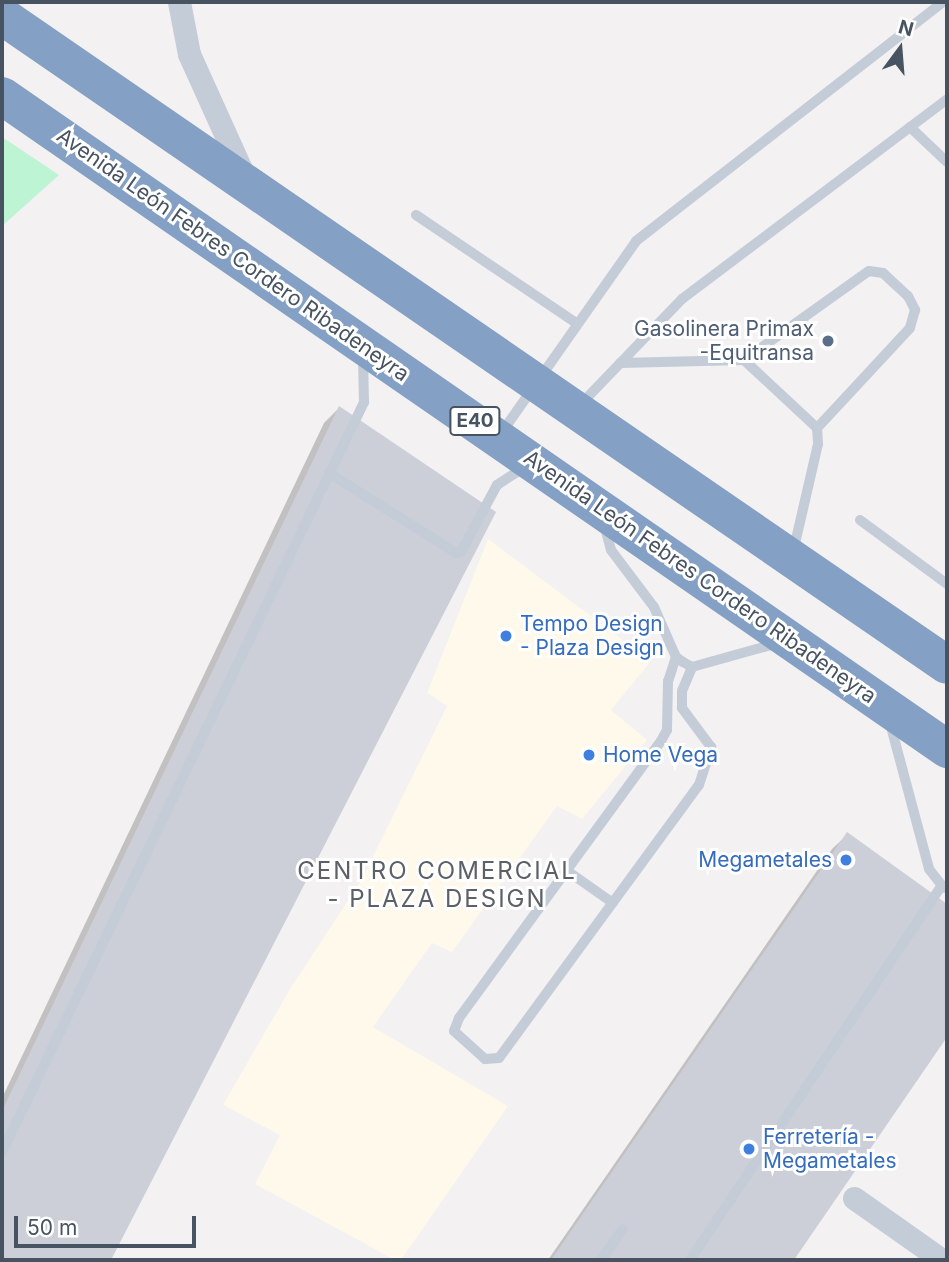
<!DOCTYPE html>
<meta charset="utf-8">
<style>
body{margin:0}
#map{position:relative;width:949px;height:1262px;overflow:hidden;background:#f3f1f1;font-family:Inter,sans-serif}
div>[style]{position:absolute}
.commercial>*{inset:0;background:#fef9ea}
.green>*{inset:0;background:#bcf4d4}
.shadow>*{inset:0;background:#0003}
.building>*{inset:0;background:#cccfd7}
.lane>*{height:10px;margin:-5px;padding:0 5px;transform-origin:5px;border-radius:5px;background:#c3ccd7}
.street>*{height:23px;margin:-11.5px;padding:0 11.5px;transform-origin:11.5px;border-radius:11.5px;background:#c3ccd7}
.highway>*{height:38px;margin:-19px;padding:0 19px;transform-origin:19px;border-radius:19px;background:#84a0c4}
.dots>*{width:19px;height:19px;translate:-50% -50%;box-sizing:border-box;border:4px solid #fff;border-radius:50%}
span{translate:-50% -50%;white-space:nowrap;text-align:center;line-height:1.15;-webkit-text-stroke:6px #fff;paint-order:stroke}
.shield-label span{padding:2px 5px;background:#fff;border:2px solid;border-radius:5px;-webkit-text-stroke-width:0}
.shield-label{font-size:19px;color:#475360;font-weight:700}
.street-label{font-size:21px;color:#475360}
.service-label{font-size:21px;color:#4e5e75}
.right{translate:-100% -50%;text-align:right}
.shop-label{font-size:21px;color:#366cbe}
.left{translate:0 -50%;text-align:left}
.quarter-label{font-size:24px;color:#5c6067;letter-spacing:2px}
.frame{position:absolute;inset:0;border:4px solid #475360;pointer-events:none}
.north{position:absolute;left:865px;top:14px;width:70px;height:70px;-webkit-text-stroke:5px #fff;paint-order:stroke;rotate:16deg;font-size:19px;font-weight:700;line-height:28px;text-align:center;color:#475360}
.north::after{content:'';display:block;margin:auto;width:24px;height:32px;background:#475360;clip-path:polygon(50% 0,100% 100%,50% 72%,0 100%)}
.scale{position:absolute;left:14px;top:1216px;width:182px;height:32px;box-sizing:border-box;border:4px solid #475360;border-top:0;padding-left:9px;font-size:21px;line-height:24px;white-space:nowrap;color:#475360;-webkit-text-stroke:5px #fff;paint-order:stroke}
</style>
<div id="map">
<div class="commercial">
<div style="clip-path:polygon(488px 539px,651px 661px,611px 710px,647px 740px,582px 819px,557px 806px,452px 952px,432px 943px,373px 1027px,508px 1106px,401px 1260px,395px 1260px,255px 1184px,280px 1135px,223px 1105px,290px 989px,362px 879px,447px 706px,427px 693px)"></div>
</div>
<div class="green">
<div style="clip-path:polygon(2px 137px,59px 175px,2px 226px)"></div>
</div>
<div class="shadow">
<div style="clip-path:polygon(339px 408px,493px 513px,109px 1260px,2px 1260px,2px 1098px,324px 423px)"></div>
<div style="clip-path:polygon(847px 835px,947px 906px,947px 1034px,792px 1260px,548px 1260px,832px 849px)"></div>
</div>
<div class="building">
<div style="clip-path:polygon(339px 406px,496px 512px,111px 1260px,2px 1260px,2px 1111px)"></div>
<div style="clip-path:polygon(847px 832px,947px 904px,947px 1037px,794px 1260px,551px 1260px)"></div>
</div>
<div class="lane">
<div style="left:910px;top:127px;width:51px;rotate:43.4deg"></div>
<div style="left:416px;top:215px;width:193px;rotate:34deg"></div>
<div style="left:744px;top:360px;width:153px;rotate:-35.5deg"></div>
<div style="left:869px;top:271px;width:14px;rotate:8deg"></div>
<div style="left:883px;top:273px;width:34px;rotate:43deg"></div>
<div style="left:908px;top:296px;width:16px;rotate:63deg"></div>
<div style="left:915px;top:310px;width:19px;rotate:106deg"></div>
<div style="left:910px;top:328px;width:137px;rotate:132.9deg"></div>
<div style="left:620px;top:363px;width:124px;rotate:-1.4deg"></div>
<div style="left:744px;top:360px;width:100px;rotate:43deg"></div>
<div style="left:817px;top:428px;width:16px;rotate:86deg"></div>
<div style="left:818px;top:444px;width:111px;rotate:103deg"></div>
<div style="left:579px;top:406px;width:149px;rotate:-46.1deg"></div>
<div style="left:682px;top:299px;width:332px;rotate:-37deg"></div>
<div style="left:502px;top:432px;width:233px;rotate:-54.9deg"></div>
<div style="left:636px;top:241px;width:389px;rotate:-37.9deg"></div>
<div style="left:329px;top:473px;width:150px;rotate:32.2deg"></div>
<div style="left:456px;top:553px;width:5px;rotate:-11deg"></div>
<div style="left:461px;top:552px;width:76px;rotate:-61.8deg"></div>
<div style="left:497px;top:485px;width:35px;rotate:-33deg"></div>
<div style="left:860px;top:520px;width:108px;rotate:36.3deg"></div>
<div style="left:604px;top:524px;width:27px;rotate:75deg"></div>
<div style="left:611px;top:550px;width:71px;rotate:53deg"></div>
<div style="left:654px;top:607px;width:55px;rotate:66.3deg"></div>
<div style="left:676px;top:657px;width:9px;rotate:36deg"></div>
<div style="left:683px;top:662px;width:10px;rotate:29deg"></div>
<div style="left:692px;top:667px;width:89px;rotate:-15.6deg"></div>
<div style="left:676px;top:657px;width:25px;rotate:108deg"></div>
<div style="left:668px;top:681px;width:49px;rotate:91.2deg"></div>
<div style="left:667px;top:730px;width:13px;rotate:119deg"></div>
<div style="left:661px;top:741px;width:343px;rotate:126.1deg"></div>
<div style="left:459px;top:1018px;width:14px;rotate:111deg"></div>
<div style="left:454px;top:1031px;width:42px;rotate:42.1deg"></div>
<div style="left:485px;top:1059px;width:14px;rotate:-4deg"></div>
<div style="left:499px;top:1058px;width:338px;rotate:-53.8deg"></div>
<div style="left:699px;top:785px;width:40px;rotate:-72deg"></div>
<div style="left:711px;top:747px;width:49px;rotate:-126.6deg"></div>
<div style="left:682px;top:708px;width:17px;rotate:-90deg"></div>
<div style="left:682px;top:691px;width:26px;rotate:-67deg"></div>
<div style="left:890px;top:723px;width:151px;rotate:75deg"></div>
<div style="left:929px;top:869px;width:24px;rotate:52deg"></div>
<div style="left:566px;top:870px;width:57px;rotate:35.1deg"></div>
<div style="left:2px;top:1152px;width:833px;rotate:-64.23deg"></div>
<div style="left:364px;top:402px;width:43px;rotate:-91.3deg"></div>
<div style="left:601px;top:1260px;width:38px;rotate:-55deg"></div>
<div style="left:690px;top:1260px;width:450px;rotate:-56.1deg"></div>
</div>
<div class="street">
<div style="left:179px;top:2px;width:53px;rotate:79.1deg"></div>
<div style="left:189px;top:54px;width:138px;rotate:65.7deg"></div>
<div style="left:854px;top:1198px;width:108px;rotate:35.2deg"></div>
</div>
<div class="highway">
<div style="left:2px;top:16px;width:1146px;rotate:34.48deg"></div>
<div style="left:2px;top:96px;width:1149px;rotate:34.64deg"></div>
</div>
<div class="dots">
<div style="left:828px;top:341px;background:#5c6f8a"></div>
<div style="left:506px;top:636px;background:#3f7fe0"></div>
<div style="left:589px;top:755px;background:#3f7fe0"></div>
<div style="left:846px;top:860px;background:#3f7fe0"></div>
<div style="left:749px;top:1149px;background:#3f7fe0"></div>
</div>
<div class="shield-label">
<span style="left:475px;top:421px">E40</span>
</div>
<div class="street-label">
<span style="left:233px;top:255px;rotate:35deg">Avenida León Febres Cordero Ribadeneyra</span>
<span style="left:700px;top:577px;rotate:35deg">Avenida León Febres Cordero Ribadeneyra</span>
</div>
<div class="service-label">
<span class="right" style="left:814px;top:341px">Gasolinera Primax<br>-Equitransa</span>
</div>
<div class="shop-label">
<span class="left" style="left:520px;top:636px">Tempo Design<br>- Plaza Design</span>
<span class="left" style="left:603px;top:755px">Home Vega</span>
<span class="right" style="left:832px;top:860px">Megametales</span>
<span class="left" style="left:763px;top:1149px">Ferretería -<br>Megametales</span>
</div>
<div class="quarter-label">
<span style="left:437px;top:885px">CENTRO COMERCIAL<br>- PLAZA DESIGN</span>
</div>
<div class="frame"></div>
<div class="north">N</div>
<div class="scale">50 m</div>
</div>
